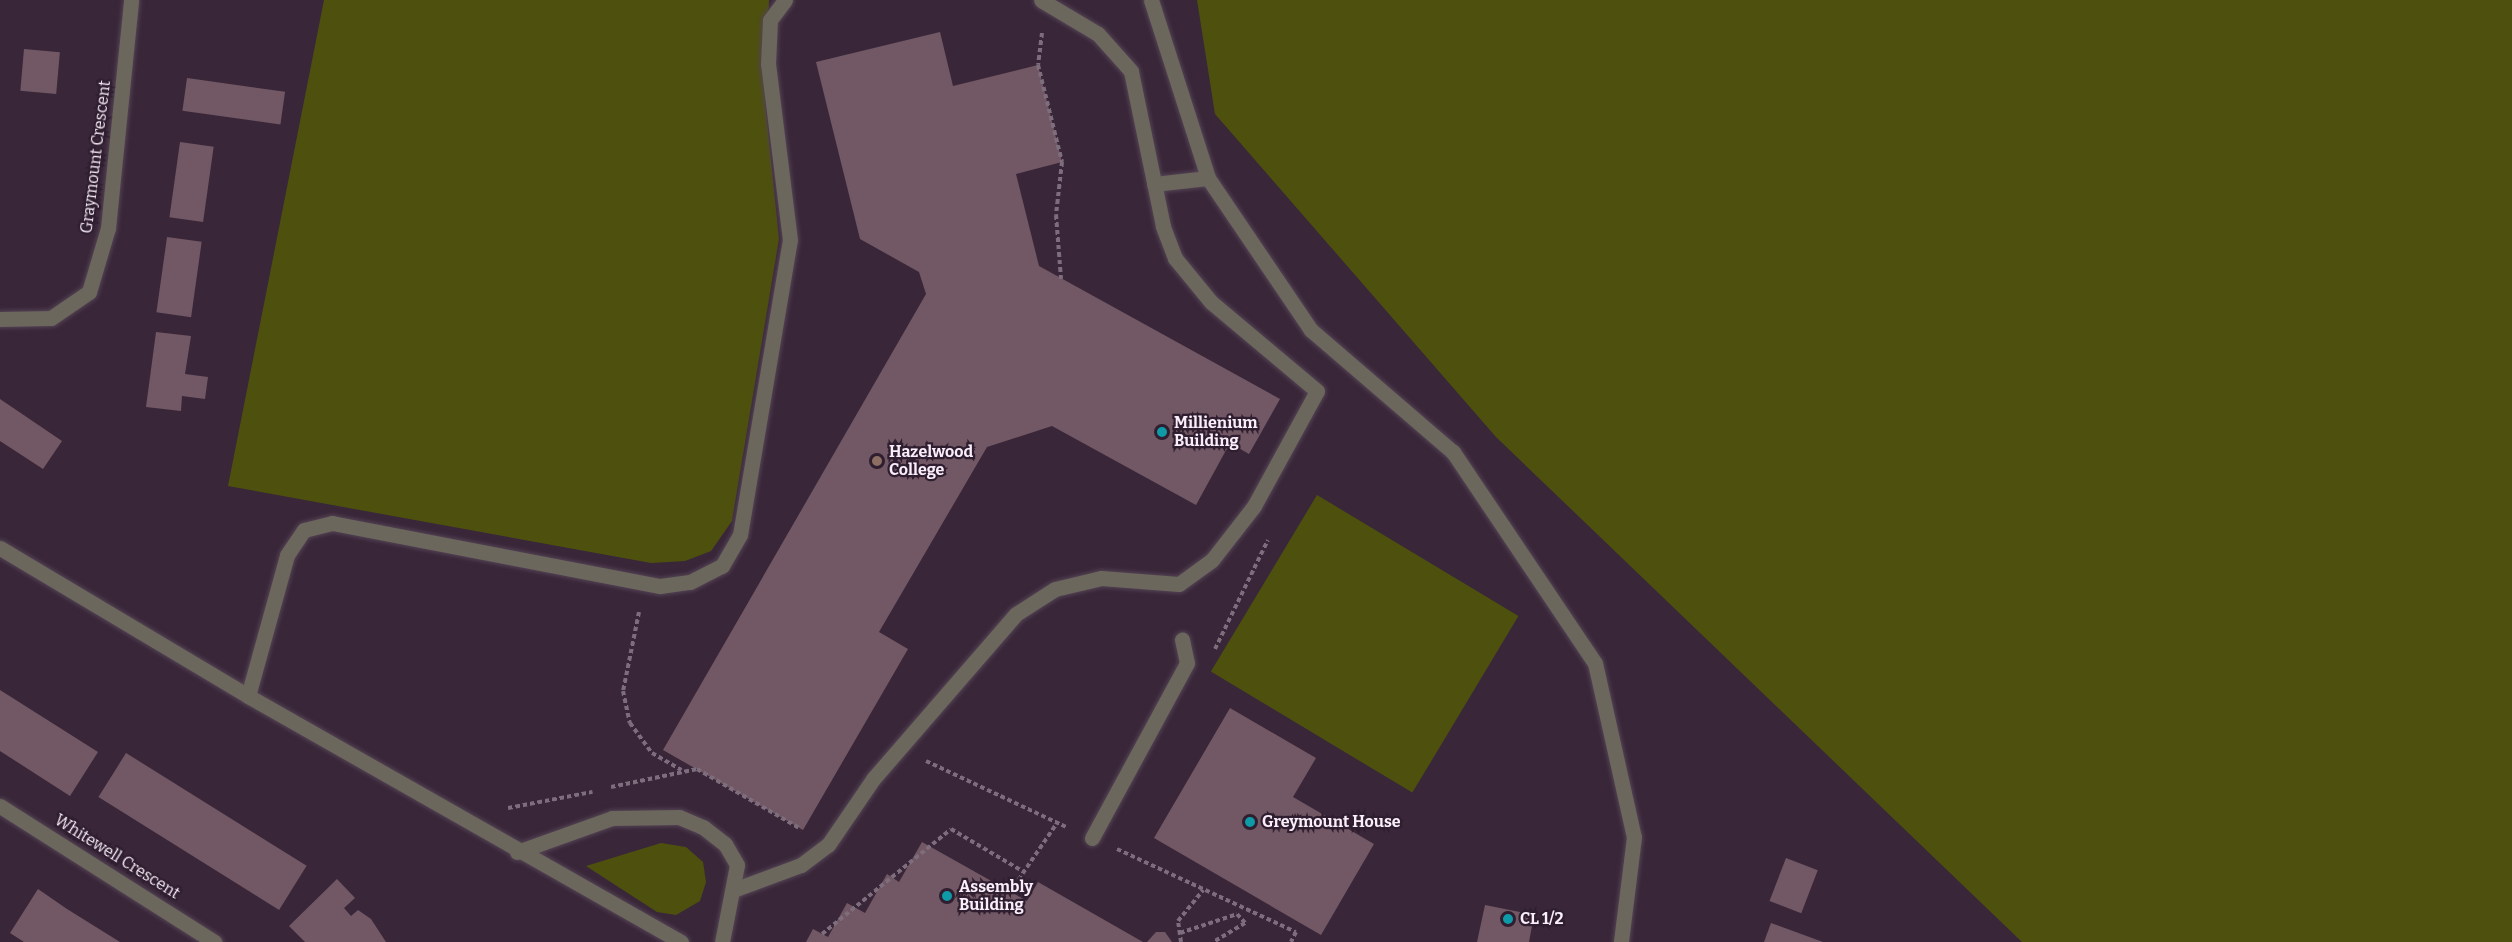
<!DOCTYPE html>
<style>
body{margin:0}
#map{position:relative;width:2512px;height:942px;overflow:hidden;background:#392739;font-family:Bitter,serif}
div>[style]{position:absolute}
.green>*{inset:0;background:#4e510e;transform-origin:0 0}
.building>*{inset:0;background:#725865;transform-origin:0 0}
.path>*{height:4px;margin-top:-2px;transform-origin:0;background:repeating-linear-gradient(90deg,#7d6d7d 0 4.5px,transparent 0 7.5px)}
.roads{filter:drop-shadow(0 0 2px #544354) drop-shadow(0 0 2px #544354)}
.lane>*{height:15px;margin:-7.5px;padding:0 7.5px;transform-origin:7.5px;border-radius:7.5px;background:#6b675c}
.street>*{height:15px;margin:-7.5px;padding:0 7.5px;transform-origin:7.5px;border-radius:7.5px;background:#6b675c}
.dots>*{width:16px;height:16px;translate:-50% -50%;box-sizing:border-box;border:3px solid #2f1e2f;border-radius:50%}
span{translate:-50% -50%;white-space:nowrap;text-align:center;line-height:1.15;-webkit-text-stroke:4.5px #2f1e2f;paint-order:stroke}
.street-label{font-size:16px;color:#faeefa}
.poi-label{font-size:16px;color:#faeefa;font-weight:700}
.left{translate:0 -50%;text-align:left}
</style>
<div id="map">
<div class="green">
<div style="clip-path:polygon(324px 0,769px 0,765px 101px,779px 239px,732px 521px,711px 551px,685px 561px,651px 563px,228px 486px)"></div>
<div style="clip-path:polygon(1197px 0,2512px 0,2512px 942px,2022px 942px,1496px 437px,1215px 114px)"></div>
<div style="left:1317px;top:495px;width:235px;height:206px;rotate:31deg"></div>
<div style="clip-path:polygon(661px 843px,686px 847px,703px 862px,706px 882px,700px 901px,676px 915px,657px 912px,586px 866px)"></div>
</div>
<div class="building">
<div style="clip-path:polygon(940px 32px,953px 86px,1038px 65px,1062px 162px,1016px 174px,1039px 266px,1280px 399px,1249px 454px,1230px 443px,1196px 505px,1052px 426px,987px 447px,879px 632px,908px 649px,803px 830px,663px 750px,926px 294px,919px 272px,860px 239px,816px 62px)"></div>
<div style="left:24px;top:49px;width:36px;height:42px;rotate:5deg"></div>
<div style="left:187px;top:78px;width:99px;height:33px;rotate:8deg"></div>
<div style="left:180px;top:142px;width:34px;height:76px;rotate:8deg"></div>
<div style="left:167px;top:237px;width:35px;height:76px;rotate:8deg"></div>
<div style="clip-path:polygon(156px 332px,191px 336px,185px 374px,208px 377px,205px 399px,182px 396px,181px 411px,146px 407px)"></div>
<div style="clip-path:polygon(0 399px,62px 441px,43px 469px,0 441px)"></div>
<div style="clip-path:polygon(0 690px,98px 752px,70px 796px,0 751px)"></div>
<div style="clip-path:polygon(1230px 708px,1316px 758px,1293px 797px,1374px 844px,1321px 935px,1154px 838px)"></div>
<div style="left:126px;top:753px;width:213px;height:52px;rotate:32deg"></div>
<div style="clip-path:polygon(922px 842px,1027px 901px,1038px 882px,1143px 942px,806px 942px,813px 929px,828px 937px,847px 903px,865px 913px,887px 874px,899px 882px)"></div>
<div style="left:1786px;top:858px;width:34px;height:46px;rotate:21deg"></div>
<div style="clip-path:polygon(337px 879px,355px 898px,344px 908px,351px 916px,358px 910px,371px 919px,386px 942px,305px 942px,289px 926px)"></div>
<div style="clip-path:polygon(38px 889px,67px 909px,120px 942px,24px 942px,10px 933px)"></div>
<div style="clip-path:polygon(1485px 905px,1534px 915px,1529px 942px,1477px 942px)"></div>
<div style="clip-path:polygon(1771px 923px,1823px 942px,1764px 942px)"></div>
<div style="clip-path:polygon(1156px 932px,1165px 932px,1172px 942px,1147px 942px)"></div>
</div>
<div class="path">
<div style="left:1042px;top:33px;width:32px;rotate:97deg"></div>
<div style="left:1038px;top:65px;width:100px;rotate:76.1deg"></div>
<div style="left:1062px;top:162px;width:53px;rotate:96.5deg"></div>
<div style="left:1056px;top:215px;width:64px;rotate:85.5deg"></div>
<div style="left:639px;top:612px;width:81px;rotate:101.4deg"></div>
<div style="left:623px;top:691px;width:33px;rotate:78deg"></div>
<div style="left:630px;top:723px;width:37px;rotate:54deg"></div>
<div style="left:652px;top:753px;width:34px;rotate:30deg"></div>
<div style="left:1215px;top:649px;width:121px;rotate:-64.1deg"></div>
<div style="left:926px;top:761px;width:155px;rotate:25.2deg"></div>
<div style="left:611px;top:787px;width:88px;rotate:-11.8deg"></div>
<div style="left:697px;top:769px;width:120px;rotate:30deg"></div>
<div style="left:508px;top:808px;width:86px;rotate:-10.8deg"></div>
<div style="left:1117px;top:849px;width:197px;rotate:24.9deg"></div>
<div style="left:1296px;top:932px;width:11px;rotate:117deg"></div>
<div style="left:1010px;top:892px;width:83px;rotate:-55.7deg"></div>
<div style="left:1180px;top:933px;width:60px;rotate:-18.4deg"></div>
<div style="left:1237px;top:914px;width:12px;rotate:48deg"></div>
<div style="left:1245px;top:923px;width:37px;rotate:149deg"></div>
<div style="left:822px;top:934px;width:166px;rotate:-39.1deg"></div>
<div style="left:951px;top:829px;width:85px;rotate:30.5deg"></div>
<div style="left:1181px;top:942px;width:21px;rotate:-98deg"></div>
<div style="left:1178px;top:921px;width:40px;rotate:-51deg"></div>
</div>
<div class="roads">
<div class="lane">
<div style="left:1151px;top:0;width:187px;rotate:72.2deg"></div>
<div style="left:1208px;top:178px;width:184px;rotate:55.9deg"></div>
<div style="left:1311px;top:330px;width:187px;rotate:40.7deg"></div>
<div style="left:1453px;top:452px;width:254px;rotate:56.1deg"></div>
<div style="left:1595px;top:663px;width:178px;rotate:77.4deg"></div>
<div style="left:1634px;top:837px;width:106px;rotate:97.1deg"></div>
<div style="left:1154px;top:184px;width:54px;rotate:-6.3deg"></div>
<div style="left:0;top:548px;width:289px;rotate:30.8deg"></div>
<div style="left:248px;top:696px;width:498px;rotate:29.6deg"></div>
<div style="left:248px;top:696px;width:146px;rotate:-74.5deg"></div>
<div style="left:287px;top:555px;width:30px;rotate:-56deg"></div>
<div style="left:304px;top:530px;width:29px;rotate:-14deg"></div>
<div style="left:332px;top:523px;width:334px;rotate:10.9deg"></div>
<div style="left:660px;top:586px;width:30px;rotate:-8deg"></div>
<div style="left:690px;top:582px;width:36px;rotate:-27deg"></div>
<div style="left:722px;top:566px;width:36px;rotate:-60deg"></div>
<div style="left:740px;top:535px;width:299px;rotate:-80.4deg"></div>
<div style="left:790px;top:240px;width:177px;rotate:-97.1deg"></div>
<div style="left:768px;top:64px;width:44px;rotate:-87.4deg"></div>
<div style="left:770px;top:20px;width:25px;rotate:-53deg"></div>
<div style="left:1092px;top:838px;width:199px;rotate:-61.5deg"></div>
<div style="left:1187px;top:663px;width:24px;rotate:-102deg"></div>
<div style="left:517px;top:852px;width:101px;rotate:-19.7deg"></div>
<div style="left:612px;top:818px;width:67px;rotate:-0.9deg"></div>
<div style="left:679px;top:817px;width:26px;rotate:23deg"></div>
<div style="left:703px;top:827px;width:28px;rotate:38deg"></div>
<div style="left:725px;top:844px;width:24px;rotate:60deg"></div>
<div style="left:737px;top:865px;width:78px;rotate:101deg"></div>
<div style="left:736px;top:889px;width:69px;rotate:-20.3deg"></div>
<div style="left:801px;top:865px;width:34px;rotate:-37deg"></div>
<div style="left:828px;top:845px;width:80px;rotate:-55.7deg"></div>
<div style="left:873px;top:779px;width:218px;rotate:-49.1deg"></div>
<div style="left:1016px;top:614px;width:46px;rotate:-32.7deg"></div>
<div style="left:1055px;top:589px;width:47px;rotate:-13.4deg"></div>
<div style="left:1101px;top:578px;width:78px;rotate:4.4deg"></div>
<div style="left:1179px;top:584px;width:41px;rotate:-36deg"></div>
<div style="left:1212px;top:560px;width:68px;rotate:-52.1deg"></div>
<div style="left:1254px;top:506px;width:131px;rotate:-61.3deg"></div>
<div style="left:1317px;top:391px;width:138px;rotate:-140deg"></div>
<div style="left:1211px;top:302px;width:57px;rotate:-129.3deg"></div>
<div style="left:1175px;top:258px;width:34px;rotate:-111deg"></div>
<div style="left:1163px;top:226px;width:158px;rotate:-101.7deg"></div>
<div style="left:1131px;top:71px;width:50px;rotate:-131.7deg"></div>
<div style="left:1098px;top:34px;width:66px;rotate:-149.2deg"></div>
</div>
<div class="street">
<div style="left:0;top:319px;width:51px;rotate:-1.1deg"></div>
<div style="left:51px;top:318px;width:46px;rotate:-34.4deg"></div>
<div style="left:89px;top:292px;width:67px;rotate:-73.5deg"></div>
<div style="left:108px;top:228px;width:229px;rotate:-84.2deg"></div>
<div style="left:0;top:806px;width:254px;rotate:32.4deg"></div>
</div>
</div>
<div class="dots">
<div style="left:1162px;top:432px;background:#0f9aa8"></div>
<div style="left:877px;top:461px;background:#8d6e63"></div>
<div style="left:1250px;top:822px;background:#0f9aa8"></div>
<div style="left:947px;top:896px;background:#0f9aa8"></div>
<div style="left:1508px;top:919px;background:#0f9aa8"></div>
</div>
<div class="street-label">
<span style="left:96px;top:157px;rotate:-83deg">Graymount Crescent</span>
<span style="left:117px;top:857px;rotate:32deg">Whitewell Crescent</span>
</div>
<div class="poi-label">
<span class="left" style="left:1174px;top:432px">Millienium<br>Building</span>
<span class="left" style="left:889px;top:461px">Hazelwood<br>College</span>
<span class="left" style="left:1262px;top:822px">Greymount House</span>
<span class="left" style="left:959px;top:896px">Assembly<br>Building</span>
<span class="left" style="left:1520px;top:919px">CL 1/2</span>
</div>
</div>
